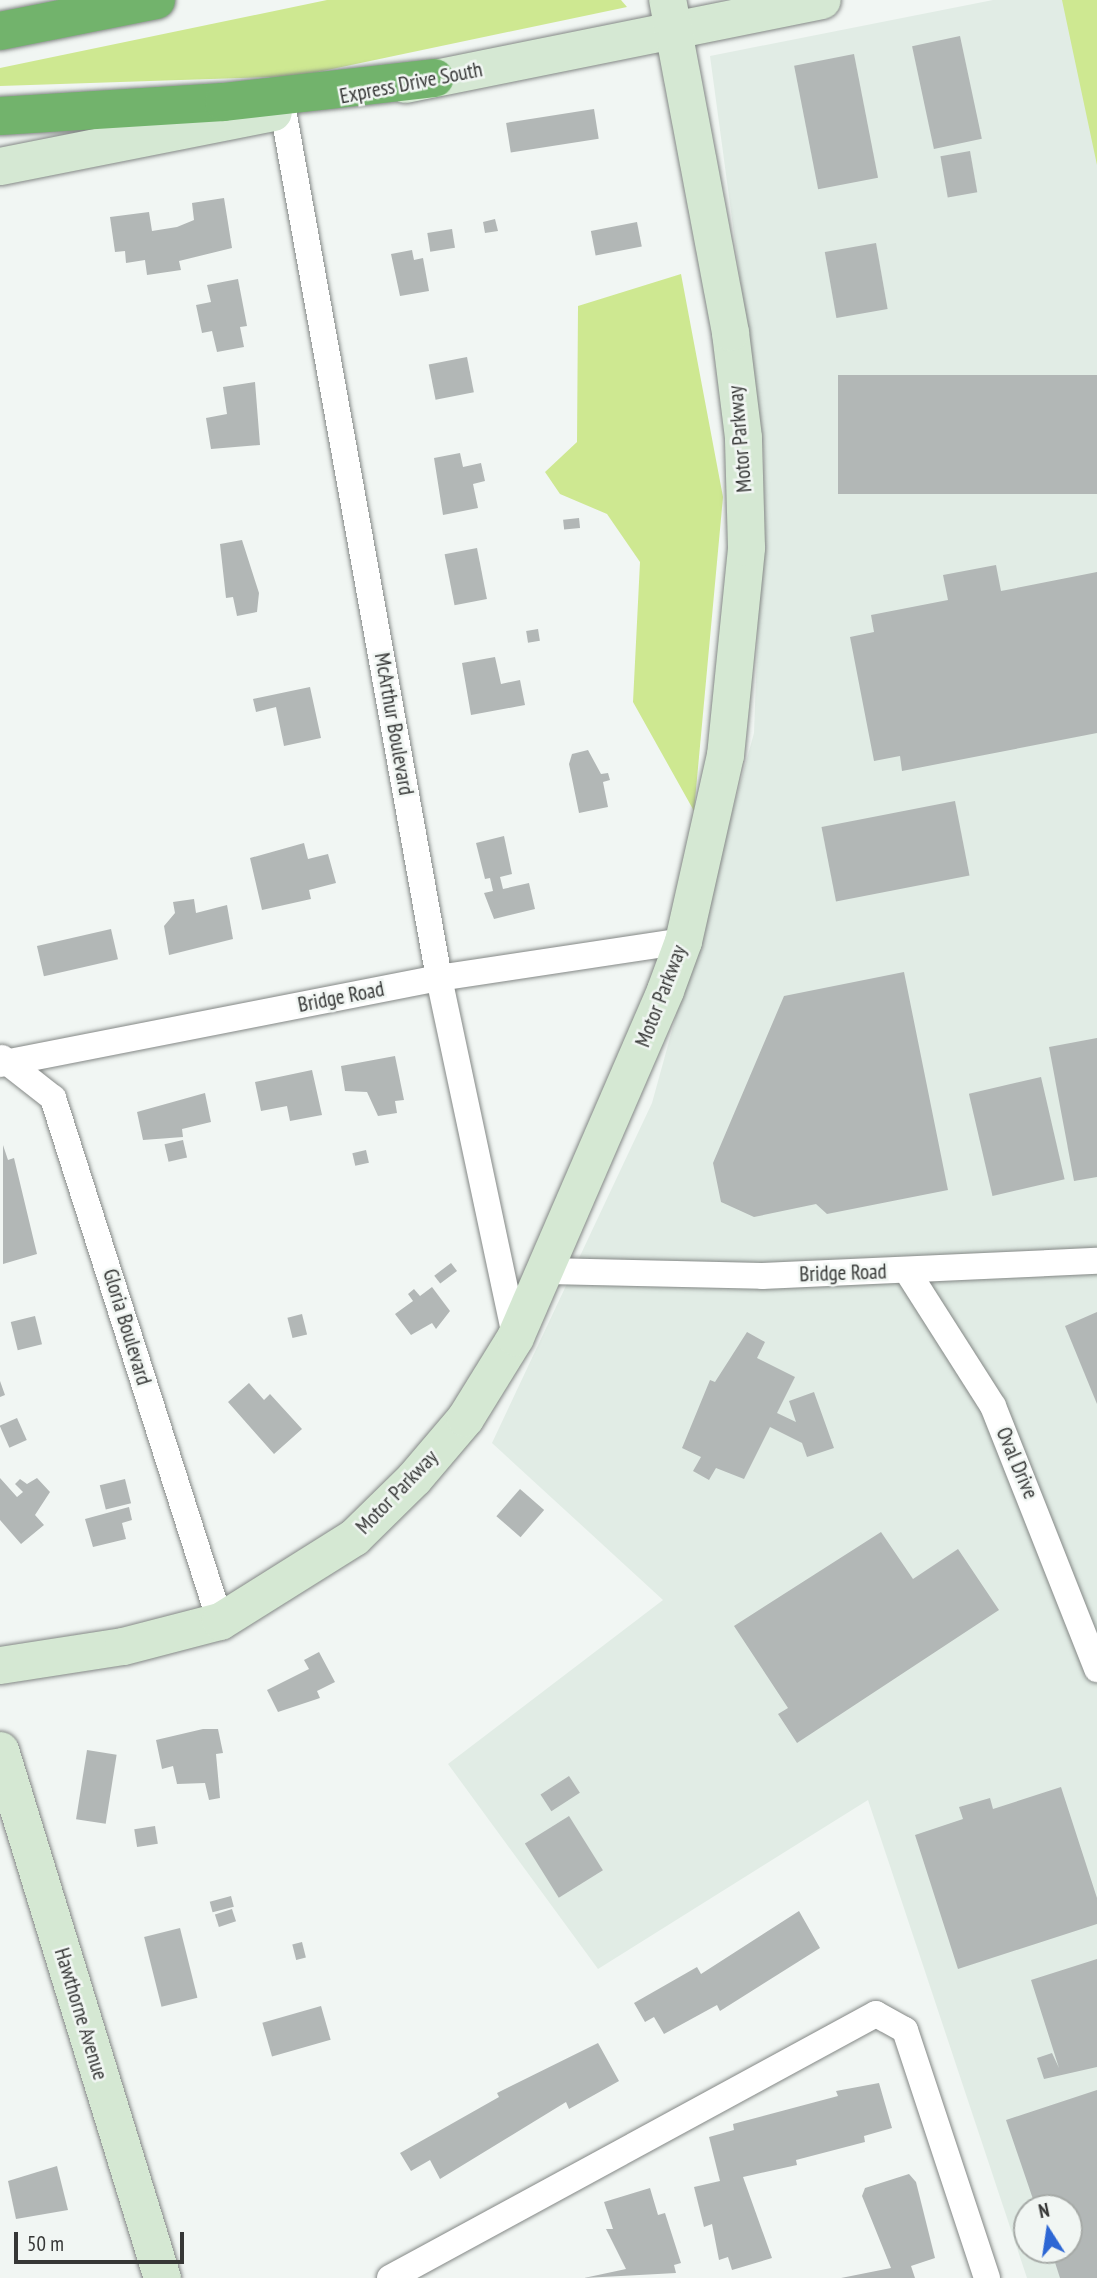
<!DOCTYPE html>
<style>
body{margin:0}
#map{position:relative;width:1097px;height:2278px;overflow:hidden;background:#f1f6f3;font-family:"PT Sans Narrow",sans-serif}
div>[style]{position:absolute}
.built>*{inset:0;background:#e1ece5}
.green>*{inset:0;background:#cee891}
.building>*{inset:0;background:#b2b7b6;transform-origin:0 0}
.roads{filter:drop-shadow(0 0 2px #848886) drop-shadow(0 0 2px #848886)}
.street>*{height:26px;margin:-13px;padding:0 13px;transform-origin:13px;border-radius:13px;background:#fff}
.secondary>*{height:37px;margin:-18.5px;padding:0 18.5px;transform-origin:18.5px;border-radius:18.5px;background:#d5e8d3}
.highway>*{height:38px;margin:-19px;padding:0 19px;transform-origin:19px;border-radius:19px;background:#72b36c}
span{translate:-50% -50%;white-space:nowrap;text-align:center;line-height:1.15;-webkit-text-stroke:5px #f1f6f3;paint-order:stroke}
.street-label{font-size:21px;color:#363736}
.north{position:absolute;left:1013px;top:2194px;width:70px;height:70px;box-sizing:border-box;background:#f1f6f3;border:2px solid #a6aaa7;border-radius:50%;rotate:348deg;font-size:19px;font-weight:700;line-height:28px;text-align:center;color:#363736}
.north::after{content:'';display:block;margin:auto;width:24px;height:32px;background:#2d67d4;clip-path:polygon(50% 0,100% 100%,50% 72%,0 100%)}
.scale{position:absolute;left:14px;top:2232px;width:170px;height:32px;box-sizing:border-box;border:4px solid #363736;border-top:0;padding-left:9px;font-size:21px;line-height:24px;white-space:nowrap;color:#363736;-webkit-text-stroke:5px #f1f6f3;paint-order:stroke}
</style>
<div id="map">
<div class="built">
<div style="clip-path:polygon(evenodd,993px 0,1097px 0,1097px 2278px,1027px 2278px,868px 1800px,598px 1969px,448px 1764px,663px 1600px,492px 1443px,652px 1103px,754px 733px,764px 456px,710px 56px,993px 0,1027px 2208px,1069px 2208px,1069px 2250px,1027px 2250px,1027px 2208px)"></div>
</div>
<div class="green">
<div style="clip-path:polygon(327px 0,621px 0,627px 7px,299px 76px,0 86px,0 68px)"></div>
<div style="clip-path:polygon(1062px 0,1097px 0,1097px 165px)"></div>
<div style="clip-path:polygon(681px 274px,723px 497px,694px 811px,633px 702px,640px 562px,607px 514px,560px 494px,545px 472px,577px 442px,578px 306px)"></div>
</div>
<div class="building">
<div style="left:960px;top:36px;width:105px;height:49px;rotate:78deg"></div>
<div style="left:854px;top:54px;width:126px;height:61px;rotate:79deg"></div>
<div style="left:594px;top:109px;width:30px;height:89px;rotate:81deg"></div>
<div style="left:970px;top:151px;width:42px;height:30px;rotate:80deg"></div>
<div style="clip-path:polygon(224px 198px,232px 248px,179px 261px,181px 270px,147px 275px,145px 260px,126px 263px,125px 251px,115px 252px,110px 217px,149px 212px,152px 231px,177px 227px,194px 220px,192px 203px)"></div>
<div style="clip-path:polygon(495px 219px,498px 231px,485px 233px,483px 222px)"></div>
<div style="left:637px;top:222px;width:25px;height:47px;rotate:79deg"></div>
<div style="left:452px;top:229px;width:19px;height:25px;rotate:81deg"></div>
<div style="left:876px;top:243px;width:67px;height:52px;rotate:80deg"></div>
<div style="clip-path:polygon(412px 250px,414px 260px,423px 258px,429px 291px,400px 296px,391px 254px)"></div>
<div style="clip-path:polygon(238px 279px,247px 326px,240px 327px,244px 347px,217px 352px,212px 331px,202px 333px,196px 305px,211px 302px,207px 285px)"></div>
<div style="left:467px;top:357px;width:36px;height:39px;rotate:79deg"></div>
<div style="left:1097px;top:375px;width:119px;height:259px;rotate:90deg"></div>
<div style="clip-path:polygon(255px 382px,260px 445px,211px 449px,206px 418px,227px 414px,223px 387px)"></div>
<div style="clip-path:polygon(460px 453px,463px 467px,481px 463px,485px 481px,473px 484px,478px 508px,443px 515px,434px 458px)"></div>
<div style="left:579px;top:518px;width:10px;height:16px;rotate:84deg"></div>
<div style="clip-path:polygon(242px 540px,259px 593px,257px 612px,237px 616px,233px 597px,226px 598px,220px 544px)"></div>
<div style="left:477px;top:548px;width:52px;height:33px;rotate:79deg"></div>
<div style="clip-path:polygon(996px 565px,1001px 591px,1097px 572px,1097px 733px,902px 771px,900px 756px,874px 761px,850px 637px,874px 632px,871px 615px,948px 600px,943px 575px)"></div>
<div style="left:538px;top:629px;width:12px;height:12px;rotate:81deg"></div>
<div style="clip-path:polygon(495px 657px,501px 684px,520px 680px,525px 705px,471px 715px,462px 663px)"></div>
<div style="clip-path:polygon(310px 687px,321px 738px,284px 746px,276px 707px,256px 712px,253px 699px)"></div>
<div style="clip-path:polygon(588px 750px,601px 774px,608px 773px,610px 780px,603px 782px,608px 807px,579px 813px,569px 764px,572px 754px)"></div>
<div style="left:955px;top:801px;width:76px;height:136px;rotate:79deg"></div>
<div style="clip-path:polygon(504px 836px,512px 874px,500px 877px,503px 889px,529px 883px,535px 909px,494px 919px,484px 893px,493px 891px,490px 878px,485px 879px,476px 843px)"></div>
<div style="clip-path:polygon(304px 843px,308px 859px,328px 854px,336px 883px,309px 890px,311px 899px,262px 910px,250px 858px)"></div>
<div style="clip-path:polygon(194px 899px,196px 913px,227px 905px,233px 939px,169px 955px,164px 926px,175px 913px,173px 902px)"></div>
<div style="left:111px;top:929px;width:31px;height:76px;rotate:77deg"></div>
<div style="clip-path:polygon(904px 972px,948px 1190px,827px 1214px,816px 1204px,754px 1217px,721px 1202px,713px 1163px,784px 996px)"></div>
<div style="clip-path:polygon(1097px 1038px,1097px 1177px,1074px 1181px,1049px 1047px)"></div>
<div style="clip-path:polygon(395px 1056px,404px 1100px,395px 1101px,397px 1113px,378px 1116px,367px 1092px,345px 1091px,341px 1066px)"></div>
<div style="clip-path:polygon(312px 1070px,322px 1115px,290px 1121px,287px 1106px,261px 1111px,255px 1082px)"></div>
<div style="left:1041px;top:1077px;width:105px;height:74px;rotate:77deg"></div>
<div style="clip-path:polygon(205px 1093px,211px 1122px,182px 1129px,183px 1137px,143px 1140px,137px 1112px)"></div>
<div style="left:183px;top:1140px;width:18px;height:19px;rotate:77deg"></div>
<div style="clip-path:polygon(3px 1145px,8px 1160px,14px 1158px,37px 1254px,3px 1264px)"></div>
<div style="left:366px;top:1150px;width:13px;height:14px;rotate:77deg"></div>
<div style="left:451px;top:1263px;width:10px;height:21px;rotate:53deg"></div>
<div style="clip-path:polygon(432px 1287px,450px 1311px,436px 1329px,432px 1323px,411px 1335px,395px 1314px,413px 1301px,408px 1294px,414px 1289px,420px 1296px)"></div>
<div style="clip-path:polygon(1097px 1312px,1097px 1404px,1065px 1326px)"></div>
<div style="left:302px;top:1314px;width:21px;height:15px;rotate:76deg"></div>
<div style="left:35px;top:1316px;width:29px;height:25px;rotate:76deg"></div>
<div style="clip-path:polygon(747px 1332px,765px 1342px,757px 1358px,795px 1377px,777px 1413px,796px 1422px,789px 1401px,814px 1392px,834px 1448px,807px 1457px,802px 1443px,770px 1427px,744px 1479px,716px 1468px,709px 1480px,693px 1471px,701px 1457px,682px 1448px,710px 1380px,715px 1382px)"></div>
<div style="clip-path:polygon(0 1381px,5px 1395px,0 1397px)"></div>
<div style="clip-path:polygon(249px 1383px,264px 1400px,270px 1394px,302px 1429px,274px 1454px,228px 1402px)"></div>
<div style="left:17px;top:1418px;width:24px;height:19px;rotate:66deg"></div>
<div style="clip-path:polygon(0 1478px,17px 1497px,23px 1492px,15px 1484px,20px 1479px,27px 1484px,37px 1478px,50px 1492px,35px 1515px,44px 1525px,21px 1544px,0 1520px)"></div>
<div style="left:125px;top:1479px;width:25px;height:26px;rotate:76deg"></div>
<div style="left:520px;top:1489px;width:32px;height:36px;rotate:41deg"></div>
<div style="clip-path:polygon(129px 1507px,132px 1520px,122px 1523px,126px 1539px,93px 1547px,85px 1519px)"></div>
<div style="clip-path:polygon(881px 1532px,913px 1579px,958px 1549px,999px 1610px,797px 1743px,778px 1714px,788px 1708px,734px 1626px)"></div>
<div style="clip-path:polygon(319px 1652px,335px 1682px,317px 1691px,320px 1698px,278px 1712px,267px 1690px,309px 1669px,304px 1660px)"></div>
<div style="clip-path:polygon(203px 1729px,218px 1729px,223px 1753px,216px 1754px,220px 1798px,209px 1800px,205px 1783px,177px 1784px,173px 1766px,162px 1769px,156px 1740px)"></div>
<div style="left:87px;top:1750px;width:30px;height:70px;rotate:9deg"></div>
<div style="left:569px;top:1776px;width:20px;height:34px;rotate:57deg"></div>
<div style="clip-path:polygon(1061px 1787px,1097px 1898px,1097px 1924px,958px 1969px,915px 1835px,963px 1819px,959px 1807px,990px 1798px,993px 1809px)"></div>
<div style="left:569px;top:1816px;width:64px;height:52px;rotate:58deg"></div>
<div style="left:155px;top:1826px;width:18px;height:21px;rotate:81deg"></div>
<div style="left:231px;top:1896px;width:11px;height:22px;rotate:75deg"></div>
<div style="left:232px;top:1909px;width:13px;height:18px;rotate:72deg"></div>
<div style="clip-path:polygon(799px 1911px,820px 1948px,720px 2011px,717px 2005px,664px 2034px,654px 2017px,645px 2022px,634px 2003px,697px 1967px,701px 1974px)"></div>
<div style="left:180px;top:1928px;width:72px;height:37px;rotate:76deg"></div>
<div style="left:302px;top:1942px;width:16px;height:10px;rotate:76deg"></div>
<div style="clip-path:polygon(1097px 1959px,1097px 2067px,1044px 2079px,1037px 2058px,1052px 2053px,1059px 2068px,1031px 1980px)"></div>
<div style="left:321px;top:2006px;width:35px;height:61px;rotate:74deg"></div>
<div style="clip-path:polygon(598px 2043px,619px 2081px,569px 2109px,566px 2102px,440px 2179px,430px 2160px,411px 2171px,400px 2153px,499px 2097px,497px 2093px)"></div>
<div style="clip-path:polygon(879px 2083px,892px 2128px,864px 2136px,865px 2142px,796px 2160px,797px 2165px,743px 2177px,772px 2258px,732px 2270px,728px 2257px,719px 2260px,712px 2224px,704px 2227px,694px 2187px,720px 2181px,709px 2137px,734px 2130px,733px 2124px,838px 2096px,836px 2091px)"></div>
<div style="clip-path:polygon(1097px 2090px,1097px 2278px,1060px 2278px,1051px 2250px,1069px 2250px,1069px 2208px,1036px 2208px,1006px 2120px)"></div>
<div style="clip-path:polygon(57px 2166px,68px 2210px,16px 2219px,8px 2181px)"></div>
<div style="clip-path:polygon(909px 2174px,916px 2182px,935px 2258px,911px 2266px,915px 2278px,841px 2278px,891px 2268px,862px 2196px,865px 2188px)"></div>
<div style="clip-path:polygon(650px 2188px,658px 2215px,665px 2213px,681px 2263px,674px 2265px,676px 2273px,584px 2278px,626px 2269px,606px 2229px,613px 2229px,604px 2202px)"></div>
</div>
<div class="roads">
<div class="street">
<div style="left:283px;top:110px;width:882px;rotate:79.81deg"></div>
<div style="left:439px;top:978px;width:367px;rotate:78deg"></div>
<div style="left:2px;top:1058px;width:65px;rotate:38.1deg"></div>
<div style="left:53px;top:1098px;width:549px;rotate:72.29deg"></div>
<div style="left:0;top:1064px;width:447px;rotate:-11.1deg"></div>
<div style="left:439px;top:978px;width:247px;rotate:-8.6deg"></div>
<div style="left:547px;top:1271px;width:215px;rotate:1.3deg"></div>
<div style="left:762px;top:1276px;width:335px;rotate:-2.6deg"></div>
<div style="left:907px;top:1271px;width:160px;rotate:57.5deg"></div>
<div style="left:993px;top:1406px;width:283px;rotate:68.4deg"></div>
<div style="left:390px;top:2278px;width:553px;rotate:-28.51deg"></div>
<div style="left:876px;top:2014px;width:33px;rotate:29deg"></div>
<div style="left:905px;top:2030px;width:261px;rotate:71.7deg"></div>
</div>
<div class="secondary">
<div style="left:405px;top:84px;width:425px;rotate:-11.4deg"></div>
<div style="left:0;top:166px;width:278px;rotate:-11.2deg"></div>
<div style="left:0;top:1665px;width:124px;rotate:-8.8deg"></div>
<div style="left:123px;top:1646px;width:100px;rotate:-14.5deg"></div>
<div style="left:220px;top:1621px;width:158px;rotate:-32.1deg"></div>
<div style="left:354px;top:1537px;width:84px;rotate:-44.5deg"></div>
<div style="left:414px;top:1478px;width:79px;rotate:-49.6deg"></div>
<div style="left:465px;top:1418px;width:95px;rotate:-58.3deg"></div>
<div style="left:515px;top:1337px;width:378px;rotate:-66.6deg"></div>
<div style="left:665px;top:990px;width:52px;rotate:-69.8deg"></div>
<div style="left:683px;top:941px;width:191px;rotate:-77.3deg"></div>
<div style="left:725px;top:755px;width:209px;rotate:-84.2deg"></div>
<div style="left:746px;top:547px;width:110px;rotate:-91.6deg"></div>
<div style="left:743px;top:437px;width:106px;rotate:-97.1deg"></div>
<div style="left:730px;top:332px;width:338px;rotate:-100.7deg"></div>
<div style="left:0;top:1750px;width:552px;rotate:72.94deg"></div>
</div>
<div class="highway">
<div style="left:0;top:31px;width:159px;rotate:-11.2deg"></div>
<div style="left:0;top:116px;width:224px;rotate:-3.6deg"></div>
<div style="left:224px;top:102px;width:212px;rotate:-6.5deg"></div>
</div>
</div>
<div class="street-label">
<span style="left:411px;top:83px;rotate:-11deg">Express Drive South</span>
<span style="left:740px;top:439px;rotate:-95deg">Motor Parkway</span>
<span style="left:394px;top:724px;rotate:80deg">McArthur Boulevard</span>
<span style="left:661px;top:996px;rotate:-69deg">Motor Parkway</span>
<span style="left:341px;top:997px;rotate:-11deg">Bridge Road</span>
<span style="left:843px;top:1273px;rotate:-2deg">Bridge Road</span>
<span style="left:127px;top:1327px;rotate:73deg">Gloria Boulevard</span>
<span style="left:1017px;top:1463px;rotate:67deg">Oval Drive</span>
<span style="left:397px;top:1492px;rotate:-46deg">Motor Parkway</span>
<span style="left:81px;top:2014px;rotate:73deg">Hawthorne Avenue</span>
</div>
<div class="north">N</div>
<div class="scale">50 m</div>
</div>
